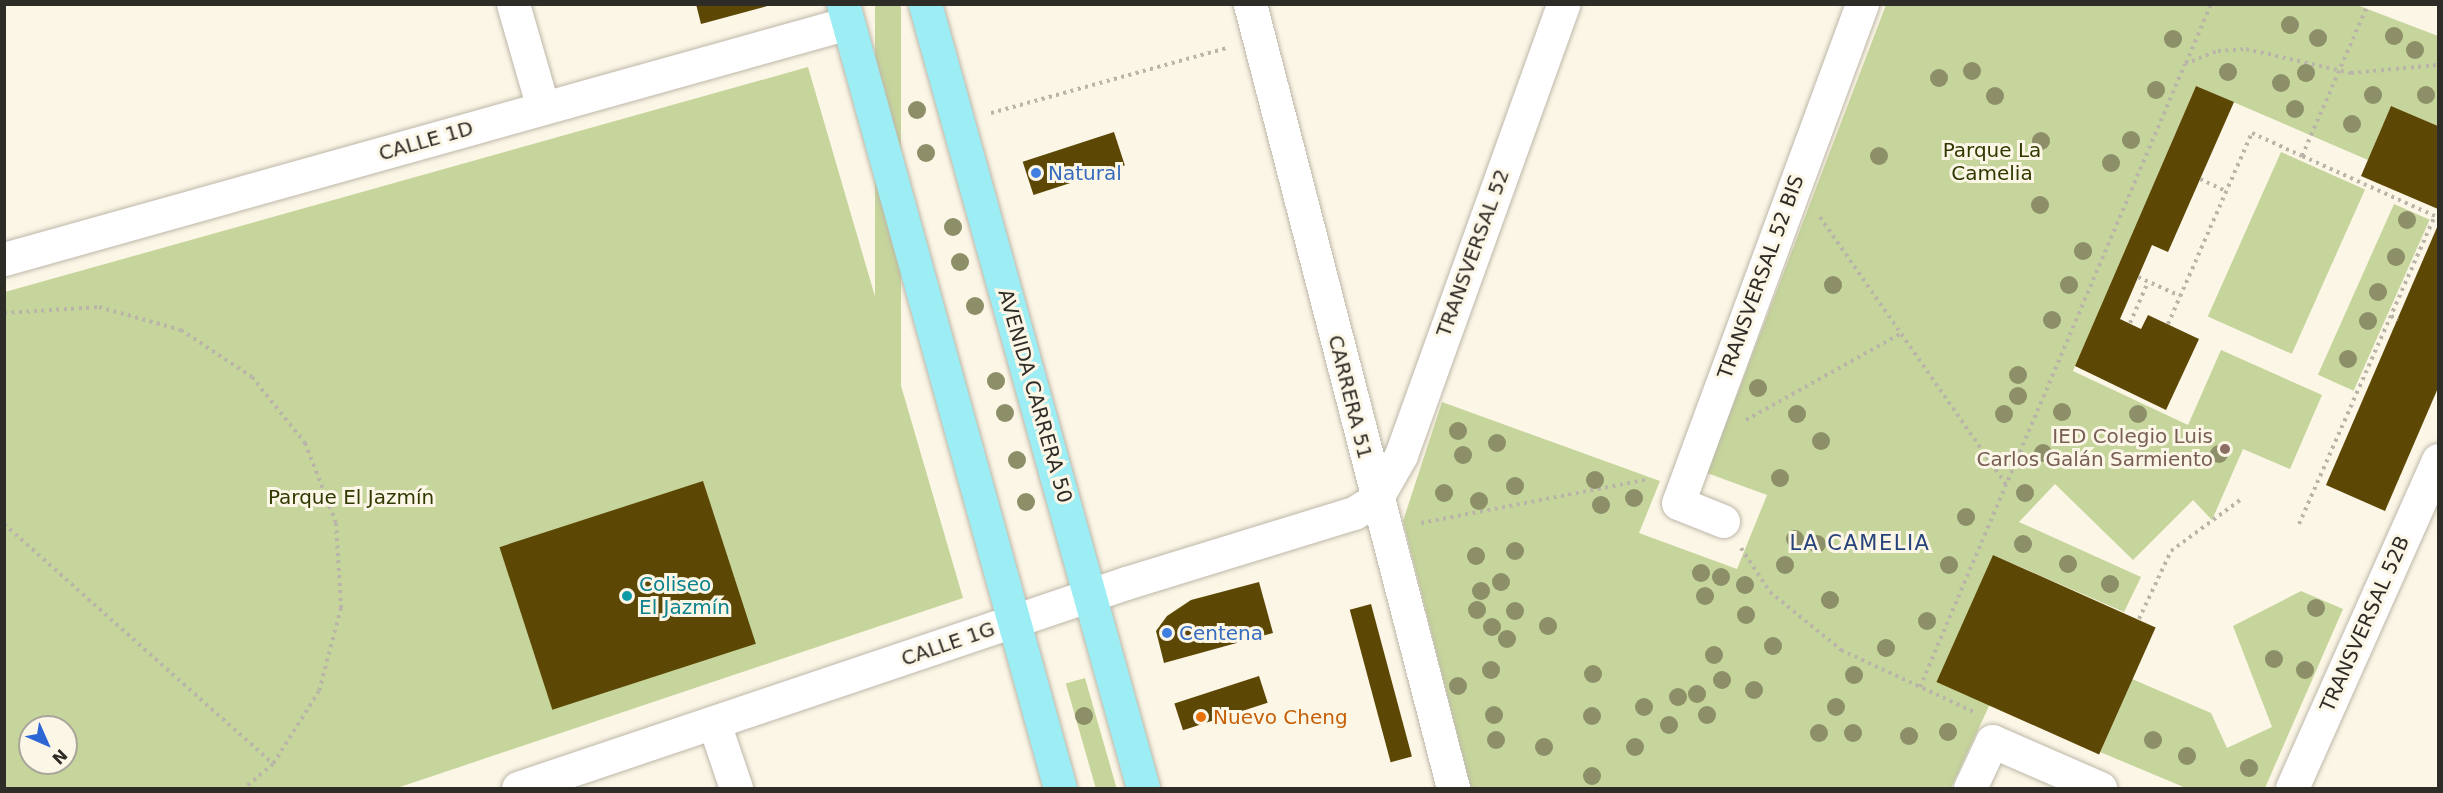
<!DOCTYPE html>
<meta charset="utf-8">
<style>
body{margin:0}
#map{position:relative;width:2443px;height:793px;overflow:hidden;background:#fcf6e7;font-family:"DejaVu Sans",sans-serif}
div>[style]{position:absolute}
.green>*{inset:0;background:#c6d59b;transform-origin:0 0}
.building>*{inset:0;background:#5d4704;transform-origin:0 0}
.path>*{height:4px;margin-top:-2px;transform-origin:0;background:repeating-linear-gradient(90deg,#b9b5a9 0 3px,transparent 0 7.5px)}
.roads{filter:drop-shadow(0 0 2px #bdb7a9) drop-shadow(0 0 2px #bdb7a9)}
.minor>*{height:33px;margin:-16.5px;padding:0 16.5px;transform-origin:16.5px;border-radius:16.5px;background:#fff}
.major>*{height:33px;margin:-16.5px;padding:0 16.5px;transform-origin:16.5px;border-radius:16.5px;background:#9ceef4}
.trees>*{width:18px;height:18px;margin:-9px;border-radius:50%;background:#8c8f68}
.dots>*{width:16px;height:16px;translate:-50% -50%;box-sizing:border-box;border:3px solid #fcf6e7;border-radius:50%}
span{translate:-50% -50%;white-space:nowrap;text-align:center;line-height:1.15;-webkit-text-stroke:6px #fcf6e7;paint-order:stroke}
.street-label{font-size:20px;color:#2e2c26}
.park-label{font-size:20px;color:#303a00}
.shop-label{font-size:20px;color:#366cbe}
.left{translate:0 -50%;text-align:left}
.education-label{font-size:20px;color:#785e54}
.right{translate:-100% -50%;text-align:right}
.culture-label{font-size:20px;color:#0d838f}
.food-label{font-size:20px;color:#c56008}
.neighbourhood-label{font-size:21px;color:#26437a;letter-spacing:1.5px}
.frame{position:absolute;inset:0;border:6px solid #2e2c26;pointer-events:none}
.north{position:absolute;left:18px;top:715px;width:60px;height:60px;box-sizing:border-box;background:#fcf6e7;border:2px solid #aaa59a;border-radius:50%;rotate:135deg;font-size:16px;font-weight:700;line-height:24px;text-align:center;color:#2e2c26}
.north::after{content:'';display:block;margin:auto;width:21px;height:27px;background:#2f66d5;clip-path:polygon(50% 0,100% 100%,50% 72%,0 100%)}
</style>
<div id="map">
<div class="green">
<div style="left:875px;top:5px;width:26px;height:545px"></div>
<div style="clip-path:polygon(1886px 5px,2357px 5px,2438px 36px,2438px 126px,2391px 106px,2368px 160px,2196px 86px,2073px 371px,2188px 425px,2221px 350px,2322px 395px,2290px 469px,2243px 449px,2212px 520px,2193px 500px,2133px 560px,2055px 484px,2019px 522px,2141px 577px,2124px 612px,1993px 555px,1990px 704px,1951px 788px,1471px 788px,1403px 521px,1442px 402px,1660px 481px,1639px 533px,1737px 569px,1767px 495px,1707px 473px)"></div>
<div style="clip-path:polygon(evenodd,808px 67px,963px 598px,397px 788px,5px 788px,5px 292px,808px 67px,30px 727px,66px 727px,66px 763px,30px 763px,30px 727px)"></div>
<div style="left:2281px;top:152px;width:92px;height:180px;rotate:24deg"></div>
<div style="left:2394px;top:204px;width:39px;height:187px;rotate:24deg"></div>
<div style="clip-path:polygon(2301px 591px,2343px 609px,2265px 788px,2186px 788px,2100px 752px,2132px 679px,2211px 713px,2227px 748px,2272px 727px,2233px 626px)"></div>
<div style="left:1085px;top:678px;width:115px;height:20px;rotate:74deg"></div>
</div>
<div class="building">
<div style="clip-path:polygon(696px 4px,771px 4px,771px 5px,701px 24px)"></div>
<div style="clip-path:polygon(2196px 86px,2234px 102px,2168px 252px,2152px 245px,2120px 319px,2141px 329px,2148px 315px,2199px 339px,2166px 410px,2075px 366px)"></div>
<div style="clip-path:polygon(2391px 106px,2438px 126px,2438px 209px,2361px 176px)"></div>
<div style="left:1114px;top:132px;width:35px;height:96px;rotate:72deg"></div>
<div style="clip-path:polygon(2438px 225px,2438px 388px,2385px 511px,2326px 485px)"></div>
<div style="left:703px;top:481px;width:171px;height:214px;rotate:72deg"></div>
<div style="left:1993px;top:555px;width:178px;height:139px;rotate:24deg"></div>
<div style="clip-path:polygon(1259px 582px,1273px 633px,1164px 663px,1156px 631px,1167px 616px,1191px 600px)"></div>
<div style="left:1371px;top:604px;width:158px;height:22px;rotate:75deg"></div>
<div style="left:1259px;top:676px;width:28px;height:89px;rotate:72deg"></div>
</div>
<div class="path">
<div style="left:2186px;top:63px;width:64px;rotate:-67deg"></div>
<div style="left:991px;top:113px;width:245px;rotate:-15.4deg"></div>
<div style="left:2200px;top:179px;width:29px;rotate:25deg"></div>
<div style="left:1820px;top:217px;width:326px;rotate:55.2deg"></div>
<div style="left:2138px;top:277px;width:46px;rotate:24.3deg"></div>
<div style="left:4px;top:313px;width:95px;rotate:-3.6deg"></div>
<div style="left:99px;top:307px;width:85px;rotate:15.7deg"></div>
<div style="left:181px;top:330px;width:85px;rotate:33.5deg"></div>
<div style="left:252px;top:377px;width:85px;rotate:51.2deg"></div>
<div style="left:305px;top:443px;width:86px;rotate:68.8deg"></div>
<div style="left:336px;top:523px;width:85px;rotate:86.6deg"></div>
<div style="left:341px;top:608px;width:86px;rotate:104.8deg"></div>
<div style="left:319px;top:691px;width:86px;rotate:122.2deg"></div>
<div style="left:273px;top:764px;width:38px;rotate:140deg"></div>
<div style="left:2391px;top:316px;width:8px;rotate:23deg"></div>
<div style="left:2130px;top:323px;width:45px;rotate:-66.3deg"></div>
<div style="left:2168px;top:324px;width:209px;rotate:-66.3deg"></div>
<div style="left:2252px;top:133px;width:55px;rotate:24.7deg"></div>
<div style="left:2302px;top:156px;width:166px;rotate:-66.5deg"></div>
<div style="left:1746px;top:420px;width:176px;rotate:-29.2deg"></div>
<div style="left:1421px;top:523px;width:232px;rotate:-10.9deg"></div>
<div style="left:4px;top:524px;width:361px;rotate:41.7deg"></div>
<div style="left:2299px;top:524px;width:337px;rotate:-66.2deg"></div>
<div style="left:2435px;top:216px;width:146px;rotate:-155.7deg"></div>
<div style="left:1741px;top:548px;width:53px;rotate:56.6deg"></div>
<div style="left:1770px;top:592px;width:92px;rotate:39.2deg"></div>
<div style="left:1841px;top:650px;width:147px;rotate:25deg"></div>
<div style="left:2139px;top:619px;width:75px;rotate:-64.8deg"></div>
<div style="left:2171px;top:551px;width:89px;rotate:-36.4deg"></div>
<div style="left:1920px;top:687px;width:677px;rotate:-66.96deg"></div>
<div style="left:2185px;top:64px;width:35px;rotate:-22deg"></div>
<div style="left:2218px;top:51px;width:28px;rotate:-4deg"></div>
<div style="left:2246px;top:49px;width:108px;rotate:12.9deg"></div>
<div style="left:2351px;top:73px;width:87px;rotate:-5.3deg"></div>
</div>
<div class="roads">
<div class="minor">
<div style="left:513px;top:4px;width:108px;rotate:73.9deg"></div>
<div style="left:1250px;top:4px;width:810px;rotate:75.48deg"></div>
<div style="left:4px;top:259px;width:876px;rotate:-15.62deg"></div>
<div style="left:1723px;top:521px;width:48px;rotate:-158.2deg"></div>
<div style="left:1678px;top:503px;width:532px;rotate:-69.76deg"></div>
<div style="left:714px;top:723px;width:69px;rotate:71.3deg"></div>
<div style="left:518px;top:788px;width:642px;rotate:-18.63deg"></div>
<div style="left:1126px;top:583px;width:239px;rotate:-17.1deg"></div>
<div style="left:1354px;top:513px;width:26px;rotate:-32deg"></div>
<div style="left:1376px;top:499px;width:51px;rotate:-60.4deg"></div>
<div style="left:1401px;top:455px;width:479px;rotate:-70.2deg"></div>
<div style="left:1970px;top:788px;width:52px;rotate:-64.9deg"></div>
<div style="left:1992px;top:741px;width:118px;rotate:23.5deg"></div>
<div style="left:2292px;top:788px;width:359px;rotate:-66deg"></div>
</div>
<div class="major">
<div style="left:843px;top:4px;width:813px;rotate:74.53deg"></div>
<div style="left:925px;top:4px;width:814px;rotate:74.46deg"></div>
</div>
</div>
<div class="trees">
<div style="left:2290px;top:25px"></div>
<div style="left:2394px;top:36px"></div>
<div style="left:2318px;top:38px"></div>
<div style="left:2173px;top:39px"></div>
<div style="left:2415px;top:50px"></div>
<div style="left:1972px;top:71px"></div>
<div style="left:2228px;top:72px"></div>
<div style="left:2306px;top:73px"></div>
<div style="left:1939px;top:78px"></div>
<div style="left:2281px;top:83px"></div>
<div style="left:2156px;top:90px"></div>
<div style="left:2373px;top:95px"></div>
<div style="left:2426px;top:95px"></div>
<div style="left:1995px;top:96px"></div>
<div style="left:2295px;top:109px"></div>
<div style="left:917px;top:110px"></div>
<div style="left:2352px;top:124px"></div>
<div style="left:2131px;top:140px"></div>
<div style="left:2041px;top:141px"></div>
<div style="left:926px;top:153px"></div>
<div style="left:1879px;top:156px"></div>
<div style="left:2111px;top:163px"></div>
<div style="left:2040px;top:205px"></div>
<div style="left:2407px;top:220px"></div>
<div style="left:953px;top:227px"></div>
<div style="left:2083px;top:251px"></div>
<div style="left:2396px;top:257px"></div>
<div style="left:960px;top:262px"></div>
<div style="left:1833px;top:285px"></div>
<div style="left:2069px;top:285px"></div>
<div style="left:2378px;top:292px"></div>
<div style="left:975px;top:306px"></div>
<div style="left:2052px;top:320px"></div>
<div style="left:2368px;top:321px"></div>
<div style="left:2348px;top:359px"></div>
<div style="left:2018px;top:375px"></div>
<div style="left:996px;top:381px"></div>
<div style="left:1758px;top:388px"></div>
<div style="left:2018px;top:396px"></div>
<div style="left:2062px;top:412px"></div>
<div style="left:1005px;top:413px"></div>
<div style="left:1797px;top:414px"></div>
<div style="left:2004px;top:414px"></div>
<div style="left:2138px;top:414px"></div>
<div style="left:1458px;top:431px"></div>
<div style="left:1821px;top:441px"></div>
<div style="left:1497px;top:443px"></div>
<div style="left:2043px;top:453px"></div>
<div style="left:2219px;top:454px"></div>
<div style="left:1463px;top:455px"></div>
<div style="left:1017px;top:460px"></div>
<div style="left:1780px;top:478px"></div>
<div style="left:1595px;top:480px"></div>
<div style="left:1515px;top:486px"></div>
<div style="left:1444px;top:493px"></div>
<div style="left:2025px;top:493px"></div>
<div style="left:1634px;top:498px"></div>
<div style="left:1479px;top:501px"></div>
<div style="left:1026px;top:502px"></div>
<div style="left:1601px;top:505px"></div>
<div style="left:1966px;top:517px"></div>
<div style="left:1795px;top:539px"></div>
<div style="left:1817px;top:544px"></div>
<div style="left:2023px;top:544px"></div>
<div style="left:1515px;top:551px"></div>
<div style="left:1476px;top:556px"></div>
<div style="left:2068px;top:564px"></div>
<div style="left:1785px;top:565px"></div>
<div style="left:1949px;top:565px"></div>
<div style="left:1701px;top:573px"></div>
<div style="left:1721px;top:577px"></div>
<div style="left:1501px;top:582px"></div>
<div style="left:2110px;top:584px"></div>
<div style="left:1745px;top:585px"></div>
<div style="left:1481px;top:591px"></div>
<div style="left:1705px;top:596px"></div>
<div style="left:1830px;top:600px"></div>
<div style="left:2316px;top:608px"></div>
<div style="left:1477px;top:610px"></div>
<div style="left:1515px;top:611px"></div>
<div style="left:1746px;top:615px"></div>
<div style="left:1927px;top:621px"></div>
<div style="left:1548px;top:626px"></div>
<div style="left:1492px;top:627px"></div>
<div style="left:1507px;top:639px"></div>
<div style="left:1773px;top:646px"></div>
<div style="left:1886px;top:648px"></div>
<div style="left:1714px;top:655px"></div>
<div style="left:2274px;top:659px"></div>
<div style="left:1491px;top:670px"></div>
<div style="left:2305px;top:670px"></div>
<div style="left:1593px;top:674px"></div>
<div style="left:1854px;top:675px"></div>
<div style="left:1722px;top:680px"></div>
<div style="left:1458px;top:686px"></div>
<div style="left:1754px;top:690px"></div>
<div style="left:1697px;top:694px"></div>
<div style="left:1678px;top:697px"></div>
<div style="left:1644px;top:707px"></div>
<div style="left:1836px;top:707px"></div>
<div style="left:1494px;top:715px"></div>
<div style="left:1707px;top:715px"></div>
<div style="left:1084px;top:716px"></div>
<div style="left:1592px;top:716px"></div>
<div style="left:1669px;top:725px"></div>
<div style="left:1948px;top:732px"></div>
<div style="left:1819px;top:733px"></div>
<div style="left:1853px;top:733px"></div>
<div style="left:1909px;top:736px"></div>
<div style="left:1496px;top:740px"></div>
<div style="left:2153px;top:740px"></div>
<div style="left:1544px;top:747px"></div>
<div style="left:1635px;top:747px"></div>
<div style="left:2187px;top:756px"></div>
<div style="left:2249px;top:768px"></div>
<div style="left:1592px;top:776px"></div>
</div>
<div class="dots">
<div style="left:1036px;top:173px;background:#3f7fe0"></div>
<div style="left:2225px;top:449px;background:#8d6e63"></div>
<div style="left:627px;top:596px;background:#0f9aa8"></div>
<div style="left:1167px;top:633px;background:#3f7fe0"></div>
<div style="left:1201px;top:717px;background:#e8710a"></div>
</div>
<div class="street-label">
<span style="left:426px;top:141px;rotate:-16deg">CALLE 1D</span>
<span style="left:1473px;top:253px;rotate:-70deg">TRANSVERSAL 52</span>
<span style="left:1761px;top:277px;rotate:-70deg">TRANSVERSAL 52 BIS</span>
<span style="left:1035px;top:396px;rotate:74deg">AVENIDA CARRERA 50</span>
<span style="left:1350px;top:397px;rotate:76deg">CARRERA 51</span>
<span style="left:2365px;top:624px;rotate:-66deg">TRANSVERSAL 52B</span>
<span style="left:948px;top:644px;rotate:-19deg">CALLE 1G</span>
</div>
<div class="park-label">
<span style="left:1992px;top:162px">Parque La<br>Camelia</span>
<span style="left:351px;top:497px">Parque El Jazmín</span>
</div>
<div class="shop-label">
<span class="left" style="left:1048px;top:173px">Natural</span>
<span class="left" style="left:1179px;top:633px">Centena</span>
</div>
<div class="education-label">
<span class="right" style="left:2213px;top:448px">IED Colegio Luis<br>Carlos Galán Sarmiento</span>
</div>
<div class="culture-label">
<span class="left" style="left:639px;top:596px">Coliseo<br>El Jazmín</span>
</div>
<div class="food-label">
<span class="left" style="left:1213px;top:717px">Nuevo Cheng</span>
</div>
<div class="neighbourhood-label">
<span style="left:1860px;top:543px">LA CAMELIA</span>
</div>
<div class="frame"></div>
<div class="north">N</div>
</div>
